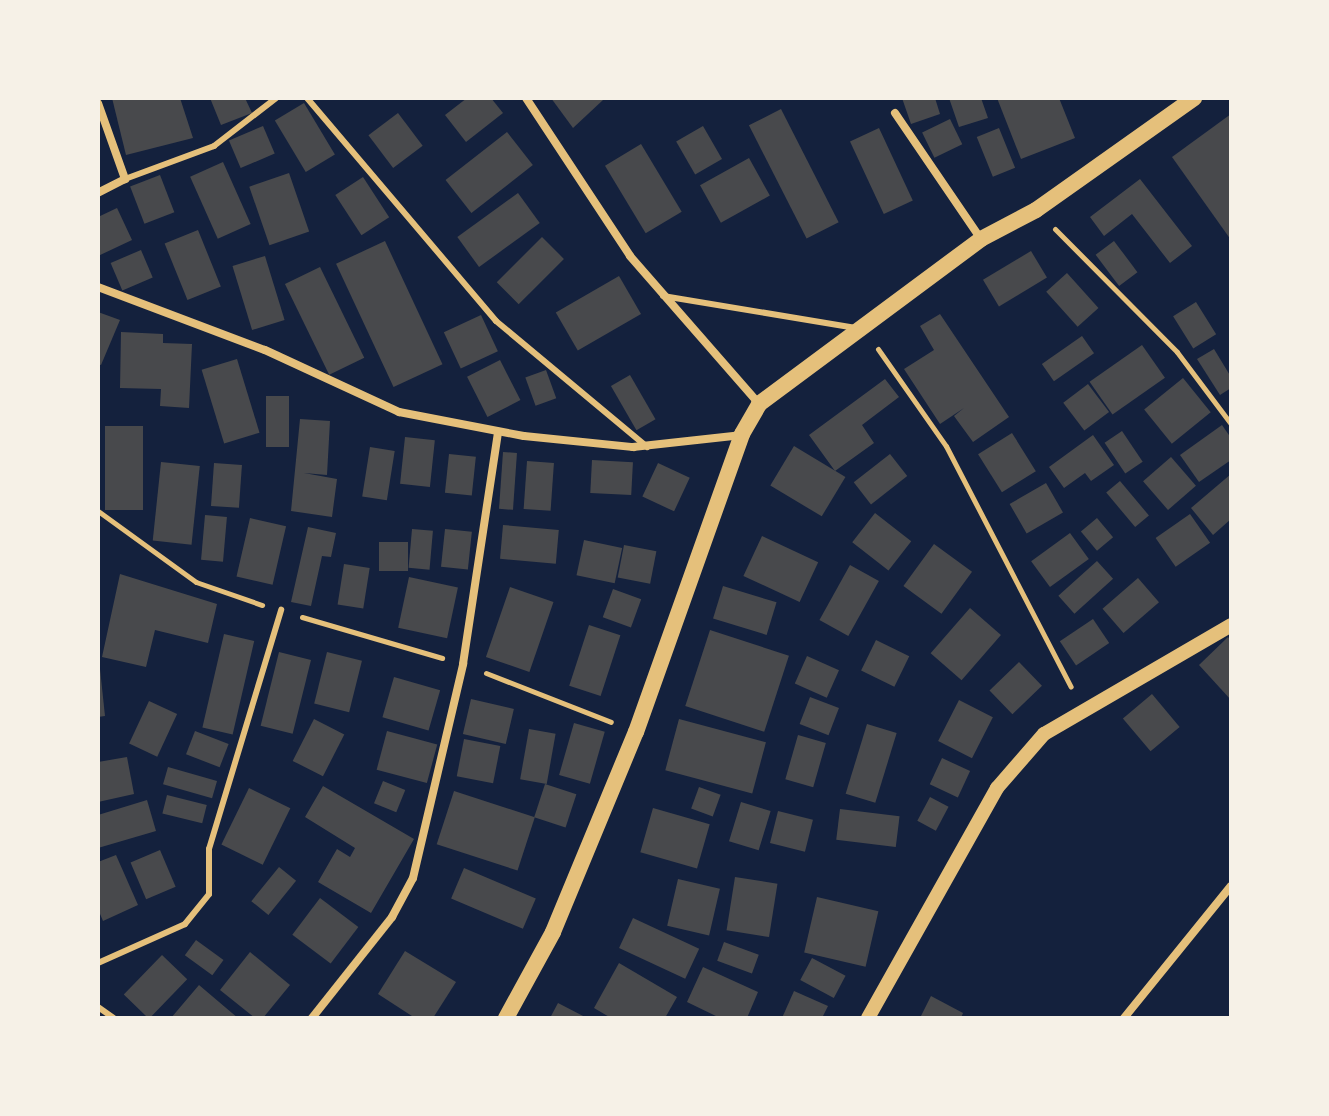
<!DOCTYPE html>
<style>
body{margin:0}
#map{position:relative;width:1329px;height:1116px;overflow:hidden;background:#14213d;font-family:Jost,sans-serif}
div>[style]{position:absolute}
.building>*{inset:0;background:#48494c;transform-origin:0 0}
.path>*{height:5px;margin:-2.5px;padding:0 2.5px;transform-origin:2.5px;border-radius:2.5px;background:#e5c07b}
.service>*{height:6px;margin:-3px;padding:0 3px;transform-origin:3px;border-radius:3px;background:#e5c07b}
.minor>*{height:8px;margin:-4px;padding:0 4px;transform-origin:4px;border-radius:4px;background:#e5c07b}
.tertiary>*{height:14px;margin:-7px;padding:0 7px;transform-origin:7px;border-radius:7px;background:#e5c07b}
.secondary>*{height:16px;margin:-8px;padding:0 8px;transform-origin:8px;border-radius:8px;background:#e5c07b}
span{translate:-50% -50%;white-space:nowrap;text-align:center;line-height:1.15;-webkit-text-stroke:6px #f6f1e7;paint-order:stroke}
.frame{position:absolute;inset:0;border:100px solid #f6f1e7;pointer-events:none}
</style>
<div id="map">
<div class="building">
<div style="clip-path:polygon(112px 98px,180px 98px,193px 138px,126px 155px)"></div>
<div style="clip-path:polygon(210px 98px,245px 98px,252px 113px,221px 125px)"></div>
<div style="clip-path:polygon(467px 98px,491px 98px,503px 113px,466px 142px,445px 115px)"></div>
<div style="clip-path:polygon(551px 98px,602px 98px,603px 100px,573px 128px)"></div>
<div style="clip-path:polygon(902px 98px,935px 98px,940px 114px,911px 124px)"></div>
<div style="clip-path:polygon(949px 98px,981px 98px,988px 118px,959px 127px)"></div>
<div style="clip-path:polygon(997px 98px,1059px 98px,1075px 138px,1021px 159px)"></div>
<div style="left:304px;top:103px;width:60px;height:34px;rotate:59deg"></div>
<div style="left:781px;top:109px;width:127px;height:36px;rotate:63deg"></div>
<div style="left:398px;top:113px;width:41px;height:37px;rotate:53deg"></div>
<div style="clip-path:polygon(1231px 114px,1231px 240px,1172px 157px)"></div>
<div style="left:950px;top:119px;width:28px;height:31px;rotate:64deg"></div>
<div style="left:263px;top:126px;width:30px;height:37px;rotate:67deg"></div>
<div style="left:703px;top:126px;width:38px;height:31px;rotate:60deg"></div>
<div style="left:879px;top:128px;width:80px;height:32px;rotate:65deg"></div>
<div style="left:999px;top:128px;width:43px;height:24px;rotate:68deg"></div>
<div style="left:507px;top:132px;width:42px;height:78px;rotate:52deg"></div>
<div style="left:641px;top:144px;width:79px;height:42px;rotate:59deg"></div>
<div style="left:749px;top:158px;width:43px;height:56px;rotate:61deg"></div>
<div style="left:223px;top:162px;width:68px;height:36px;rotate:66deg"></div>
<div style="left:289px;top:173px;width:62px;height:42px;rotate:71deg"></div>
<div style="left:160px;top:175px;width:40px;height:32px;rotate:69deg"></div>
<div style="left:363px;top:177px;width:48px;height:33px;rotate:57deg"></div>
<div style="clip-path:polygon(1140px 179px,1192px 246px,1170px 263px,1132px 214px,1104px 236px,1090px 217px)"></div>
<div style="left:518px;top:193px;width:37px;height:75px;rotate:54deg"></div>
<div style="clip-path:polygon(117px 208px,132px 240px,98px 256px,98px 217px)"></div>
<div style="left:198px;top:230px;width:61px;height:36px;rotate:68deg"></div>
<div style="left:542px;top:237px;width:31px;height:64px;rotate:45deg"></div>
<div style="left:385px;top:241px;width:136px;height:54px;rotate:65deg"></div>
<div style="left:1114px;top:241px;width:39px;height:23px;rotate:53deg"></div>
<div style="left:141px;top:250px;width:30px;height:33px;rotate:67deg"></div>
<div style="left:1031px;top:251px;width:31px;height:56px;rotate:59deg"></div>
<div style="left:265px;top:256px;width:67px;height:34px;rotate:73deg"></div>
<div style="left:320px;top:267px;width:101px;height:39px;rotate:64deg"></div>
<div style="left:1067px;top:273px;width:47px;height:28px;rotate:48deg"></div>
<div style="left:619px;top:276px;width:44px;height:73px;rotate:60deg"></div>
<div style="left:1196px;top:302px;width:38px;height:27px;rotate:58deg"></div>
<div style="clip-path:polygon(98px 312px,120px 320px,101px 365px,98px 364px)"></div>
<div style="clip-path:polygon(940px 314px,1009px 417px,973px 442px,954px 416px,964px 408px,940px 424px,904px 369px,934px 350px,920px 326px)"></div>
<div style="left:481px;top:315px;width:40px;height:41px;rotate:65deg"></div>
<div style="clip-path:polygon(121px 332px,163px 334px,163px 343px,192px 344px,189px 408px,160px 406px,161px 389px,120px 388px)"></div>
<div style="left:1082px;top:336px;width:21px;height:49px;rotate:55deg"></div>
<div style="left:1142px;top:345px;width:40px;height:64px;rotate:55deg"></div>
<div style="clip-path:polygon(1214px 349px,1231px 377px,1231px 388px,1220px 395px,1197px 359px)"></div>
<div style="left:237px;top:359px;width:77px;height:37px;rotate:73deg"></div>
<div style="left:500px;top:360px;width:45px;height:37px;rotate:63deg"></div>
<div style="left:546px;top:370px;width:30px;height:22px;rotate:70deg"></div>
<div style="left:630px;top:375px;width:51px;height:22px;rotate:60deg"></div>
<div style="left:1183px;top:378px;width:44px;height:50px;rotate:51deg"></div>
<div style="clip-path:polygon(885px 379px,899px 397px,862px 425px,874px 443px,835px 471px,809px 435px)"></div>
<div style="left:1088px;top:384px;width:35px;height:31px;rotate:53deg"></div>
<div style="left:266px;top:396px;width:23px;height:51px"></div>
<div style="clip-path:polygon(300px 419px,330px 421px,327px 475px,304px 473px,337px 479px,332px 517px,291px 511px)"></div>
<div style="clip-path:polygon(1222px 425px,1231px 438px,1231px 460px,1199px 482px,1180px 455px)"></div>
<div style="left:105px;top:426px;width:38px;height:84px"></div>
<div style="left:1122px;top:431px;width:37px;height:21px;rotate:56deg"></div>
<div style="left:1012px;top:433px;width:45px;height:40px;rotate:58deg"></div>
<div style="clip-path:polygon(1093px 435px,1114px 465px,1091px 481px,1085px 473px,1064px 488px,1049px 467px)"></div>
<div style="left:405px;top:437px;width:30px;height:47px;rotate:6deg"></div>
<div style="left:794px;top:446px;width:60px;height:46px;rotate:31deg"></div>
<div style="left:370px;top:447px;width:25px;height:50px;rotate:9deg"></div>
<div style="left:503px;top:452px;width:14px;height:57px;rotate:4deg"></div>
<div style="left:449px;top:454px;width:27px;height:39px;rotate:6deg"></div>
<div style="left:890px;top:454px;width:28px;height:46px;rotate:52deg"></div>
<div style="left:1171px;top:457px;width:38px;height:37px;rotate:49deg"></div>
<div style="left:592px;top:460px;width:41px;height:33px;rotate:3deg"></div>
<div style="left:527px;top:461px;width:27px;height:48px;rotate:4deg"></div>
<div style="left:161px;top:462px;width:39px;height:79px;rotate:6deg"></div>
<div style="left:214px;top:463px;width:28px;height:43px;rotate:4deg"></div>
<div style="left:658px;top:463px;width:35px;height:37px;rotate:25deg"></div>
<div style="clip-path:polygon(1231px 474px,1231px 519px,1213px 535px,1191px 508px)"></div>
<div style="left:1120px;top:481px;width:45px;height:18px;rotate:50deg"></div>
<div style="left:1046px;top:483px;width:34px;height:42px;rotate:60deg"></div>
<div style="left:875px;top:513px;width:46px;height:37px;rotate:38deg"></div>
<div style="left:1190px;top:514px;width:35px;height:42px;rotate:55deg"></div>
<div style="left:205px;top:515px;width:22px;height:45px;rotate:5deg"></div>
<div style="left:250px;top:518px;width:37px;height:60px;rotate:13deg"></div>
<div style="left:1097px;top:518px;width:25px;height:21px;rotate:50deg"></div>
<div style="left:503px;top:525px;width:56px;height:34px;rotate:5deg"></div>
<div style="clip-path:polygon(308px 527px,336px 533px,331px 557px,322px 556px,311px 606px,291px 602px)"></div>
<div style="left:412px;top:529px;width:21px;height:39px;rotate:5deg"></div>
<div style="left:445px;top:529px;width:27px;height:38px;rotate:6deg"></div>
<div style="left:1070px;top:533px;width:32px;height:48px;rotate:54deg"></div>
<div style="left:762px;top:536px;width:62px;height:44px;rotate:25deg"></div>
<div style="left:584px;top:540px;width:39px;height:36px;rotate:12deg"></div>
<div style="left:379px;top:542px;width:29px;height:29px"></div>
<div style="left:934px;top:544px;width:47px;height:52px;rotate:36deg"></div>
<div style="left:624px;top:545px;width:33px;height:33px;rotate:11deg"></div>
<div style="left:1097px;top:561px;width:24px;height:52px;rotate:48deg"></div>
<div style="left:344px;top:564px;width:26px;height:41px;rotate:9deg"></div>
<div style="left:850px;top:565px;width:33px;height:63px;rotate:29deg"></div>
<div style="clip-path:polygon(120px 574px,217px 604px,208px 643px,155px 630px,146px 667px,102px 657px)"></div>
<div style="left:409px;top:577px;width:50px;height:52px;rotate:12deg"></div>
<div style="left:1138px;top:578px;width:32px;height:47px;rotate:49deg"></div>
<div style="left:723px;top:586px;width:56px;height:34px;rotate:17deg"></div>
<div style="left:510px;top:587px;width:46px;height:74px;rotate:19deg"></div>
<div style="left:613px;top:589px;width:30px;height:30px;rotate:20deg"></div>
<div style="left:970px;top:608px;width:41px;height:60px;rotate:41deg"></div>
<div style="left:1093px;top:619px;width:29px;height:40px;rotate:56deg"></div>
<div style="left:589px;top:625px;width:33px;height:64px;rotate:18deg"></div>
<div style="left:710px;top:630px;width:83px;height:80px;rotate:18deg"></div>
<div style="left:224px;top:634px;width:31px;height:96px;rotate:13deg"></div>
<div style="clip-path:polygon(1228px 637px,1231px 641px,1231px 700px,1199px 665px)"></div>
<div style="left:876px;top:640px;width:37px;height:34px;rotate:26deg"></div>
<div style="left:279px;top:652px;width:33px;height:76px;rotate:14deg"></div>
<div style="left:327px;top:652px;width:36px;height:53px;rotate:14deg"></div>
<div style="left:807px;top:656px;width:35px;height:30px;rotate:24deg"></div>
<div style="left:1019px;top:662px;width:33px;height:41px;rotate:46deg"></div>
<div style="clip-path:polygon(100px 669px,105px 716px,98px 717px,98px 670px)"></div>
<div style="left:394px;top:677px;width:48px;height:42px;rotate:16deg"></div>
<div style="left:1152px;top:694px;width:43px;height:38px;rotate:50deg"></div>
<div style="left:810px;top:697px;width:31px;height:29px;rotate:21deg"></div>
<div style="left:471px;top:699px;width:44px;height:36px;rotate:13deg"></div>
<div style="left:959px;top:700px;width:38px;height:46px;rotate:27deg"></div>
<div style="left:149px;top:701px;width:31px;height:47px;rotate:25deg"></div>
<div style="left:314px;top:719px;width:34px;height:47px;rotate:27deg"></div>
<div style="left:679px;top:719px;width:90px;height:53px;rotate:15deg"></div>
<div style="left:574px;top:723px;width:32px;height:54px;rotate:16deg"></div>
<div style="left:867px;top:724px;width:31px;height:73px;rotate:17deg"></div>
<div style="left:529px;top:729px;width:27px;height:51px;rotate:10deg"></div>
<div style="left:195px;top:731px;width:36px;height:25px;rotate:21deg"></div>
<div style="left:387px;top:731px;width:52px;height:40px;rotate:15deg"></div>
<div style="left:798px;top:735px;width:29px;height:46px;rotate:16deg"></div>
<div style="left:464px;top:739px;width:37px;height:38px;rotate:11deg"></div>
<div style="clip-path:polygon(127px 757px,134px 794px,98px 802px,98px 762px)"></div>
<div style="left:942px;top:758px;width:31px;height:29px;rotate:25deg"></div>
<div style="left:168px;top:767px;width:51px;height:18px;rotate:16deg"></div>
<div style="left:383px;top:781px;width:24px;height:24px;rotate:22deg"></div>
<div style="left:545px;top:784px;width:33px;height:35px;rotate:18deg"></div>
<div style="clip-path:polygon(323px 786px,414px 839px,371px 913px,318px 882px,337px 849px,350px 857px,355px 848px,305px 817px)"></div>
<div style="left:699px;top:787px;width:23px;height:23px;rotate:20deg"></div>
<div style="left:249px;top:788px;width:46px;height:63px;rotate:26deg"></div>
<div style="left:454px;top:791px;width:85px;height:56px;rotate:18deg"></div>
<div style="left:167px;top:795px;width:41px;height:19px;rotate:14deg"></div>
<div style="left:930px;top:797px;width:21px;height:27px;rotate:28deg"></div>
<div style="clip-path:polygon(147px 800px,156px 831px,98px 848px,98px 815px)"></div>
<div style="left:741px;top:802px;width:31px;height:41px;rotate:17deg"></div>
<div style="left:653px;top:808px;width:59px;height:46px;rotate:16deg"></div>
<div style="left:840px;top:809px;width:60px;height:31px;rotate:7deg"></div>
<div style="left:778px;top:811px;width:36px;height:33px;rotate:14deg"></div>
<div style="left:160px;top:850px;width:40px;height:32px;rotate:67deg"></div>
<div style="clip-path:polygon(116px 855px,138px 905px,103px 921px,98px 909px,98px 862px)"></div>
<div style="left:279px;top:867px;width:22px;height:44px;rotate:39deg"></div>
<div style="left:464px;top:868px;width:78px;height:33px;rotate:23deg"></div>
<div style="left:735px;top:877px;width:43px;height:54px;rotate:9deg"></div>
<div style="left:678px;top:879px;width:43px;height:48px;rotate:13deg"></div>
<div style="left:817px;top:897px;width:63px;height:57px;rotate:13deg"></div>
<div style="left:320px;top:898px;width:48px;height:46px;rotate:37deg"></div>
<div style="left:633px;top:918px;width:73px;height:33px;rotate:25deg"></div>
<div style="left:196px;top:940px;width:34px;height:19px;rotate:36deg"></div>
<div style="left:724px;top:942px;width:37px;height:20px;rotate:20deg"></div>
<div style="clip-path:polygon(405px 951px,456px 982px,433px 1018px,415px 1018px,378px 994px)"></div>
<div style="clip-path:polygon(250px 952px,290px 985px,263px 1018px,255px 1018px,220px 990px)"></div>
<div style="left:162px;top:955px;width:35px;height:55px;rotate:44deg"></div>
<div style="left:812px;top:958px;width:38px;height:25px;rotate:28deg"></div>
<div style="clip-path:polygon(619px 963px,677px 997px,665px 1018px,611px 1018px,594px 1008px)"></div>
<div style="clip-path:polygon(703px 967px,758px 992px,747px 1018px,720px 1018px,687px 1002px)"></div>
<div style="clip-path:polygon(199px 985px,232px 1013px,238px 1018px,171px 1018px)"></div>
<div style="clip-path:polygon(794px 991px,828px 1006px,822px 1018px,782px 1018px)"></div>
<div style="clip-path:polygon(931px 996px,963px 1013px,961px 1018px,920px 1018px)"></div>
<div style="clip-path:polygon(558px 1003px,587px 1018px,550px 1018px)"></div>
</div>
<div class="path">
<div style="left:1055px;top:229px;width:173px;rotate:45.2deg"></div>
<div style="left:1177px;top:352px;width:90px;rotate:53.1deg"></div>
<div style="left:878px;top:349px;width:118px;rotate:55deg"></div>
<div style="left:946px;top:446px;width:271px;rotate:62.6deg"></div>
<div style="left:98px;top:511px;width:121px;rotate:35.9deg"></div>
<div style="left:196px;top:582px;width:70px;rotate:19.2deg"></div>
<div style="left:302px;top:617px;width:146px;rotate:16.3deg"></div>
<div style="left:486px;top:673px;width:134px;rotate:21.4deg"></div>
</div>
<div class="service">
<div style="left:307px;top:98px;width:292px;rotate:49.7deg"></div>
<div style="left:496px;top:321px;width:197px;rotate:39.8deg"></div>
<div style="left:125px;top:179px;width:95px;rotate:-20.3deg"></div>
<div style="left:214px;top:146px;width:78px;rotate:-37.7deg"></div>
<div style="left:663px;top:296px;width:197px;rotate:9.4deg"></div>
<div style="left:98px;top:963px;width:95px;rotate:-24.1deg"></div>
<div style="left:185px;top:924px;width:38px;rotate:-51deg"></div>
<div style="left:209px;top:894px;width:45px;rotate:-90deg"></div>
<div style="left:209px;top:849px;width:250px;rotate:-73.2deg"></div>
<div style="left:98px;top:1007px;width:19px;rotate:35deg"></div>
</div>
<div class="minor">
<div style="left:526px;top:98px;width:189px;rotate:56.6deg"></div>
<div style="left:630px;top:256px;width:196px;rotate:48.9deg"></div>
<div style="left:98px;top:103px;width:81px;rotate:70.4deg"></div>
<div style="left:125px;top:179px;width:30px;rotate:153deg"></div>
<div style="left:895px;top:113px;width:153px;rotate:55.7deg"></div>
<div style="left:98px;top:287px;width:178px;rotate:20.7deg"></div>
<div style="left:265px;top:350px;width:148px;rotate:24.8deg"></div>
<div style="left:399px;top:412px;width:127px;rotate:10.9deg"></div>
<div style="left:524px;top:436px;width:110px;rotate:5.8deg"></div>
<div style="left:633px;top:447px;width:110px;rotate:-6.3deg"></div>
<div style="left:312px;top:1018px;width:129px;rotate:-51.6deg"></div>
<div style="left:392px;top:917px;width:44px;rotate:-61.7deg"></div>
<div style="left:413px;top:878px;width:220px;rotate:-76.8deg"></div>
<div style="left:463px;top:664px;width:235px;rotate:-81.4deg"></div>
<div style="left:1124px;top:1018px;width:170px;rotate:-51deg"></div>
</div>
<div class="tertiary">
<div style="left:868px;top:1018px;width:264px;rotate:-60.7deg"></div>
<div style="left:997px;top:788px;width:72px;rotate:-49deg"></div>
<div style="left:1044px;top:734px;width:216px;rotate:-30.2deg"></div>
</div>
<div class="secondary">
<div style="left:506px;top:1018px;width:98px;rotate:-61.3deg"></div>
<div style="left:553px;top:932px;width:217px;rotate:-67.5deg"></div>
<div style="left:636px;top:732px;width:316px;rotate:-70.4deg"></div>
<div style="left:742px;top:434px;width:34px;rotate:-60deg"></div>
<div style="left:759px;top:404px;width:277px;rotate:-36.6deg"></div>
<div style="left:981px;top:239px;width:62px;rotate:-27.8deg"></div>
<div style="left:1036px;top:210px;width:194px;rotate:-35.3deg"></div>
</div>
<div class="frame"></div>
</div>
